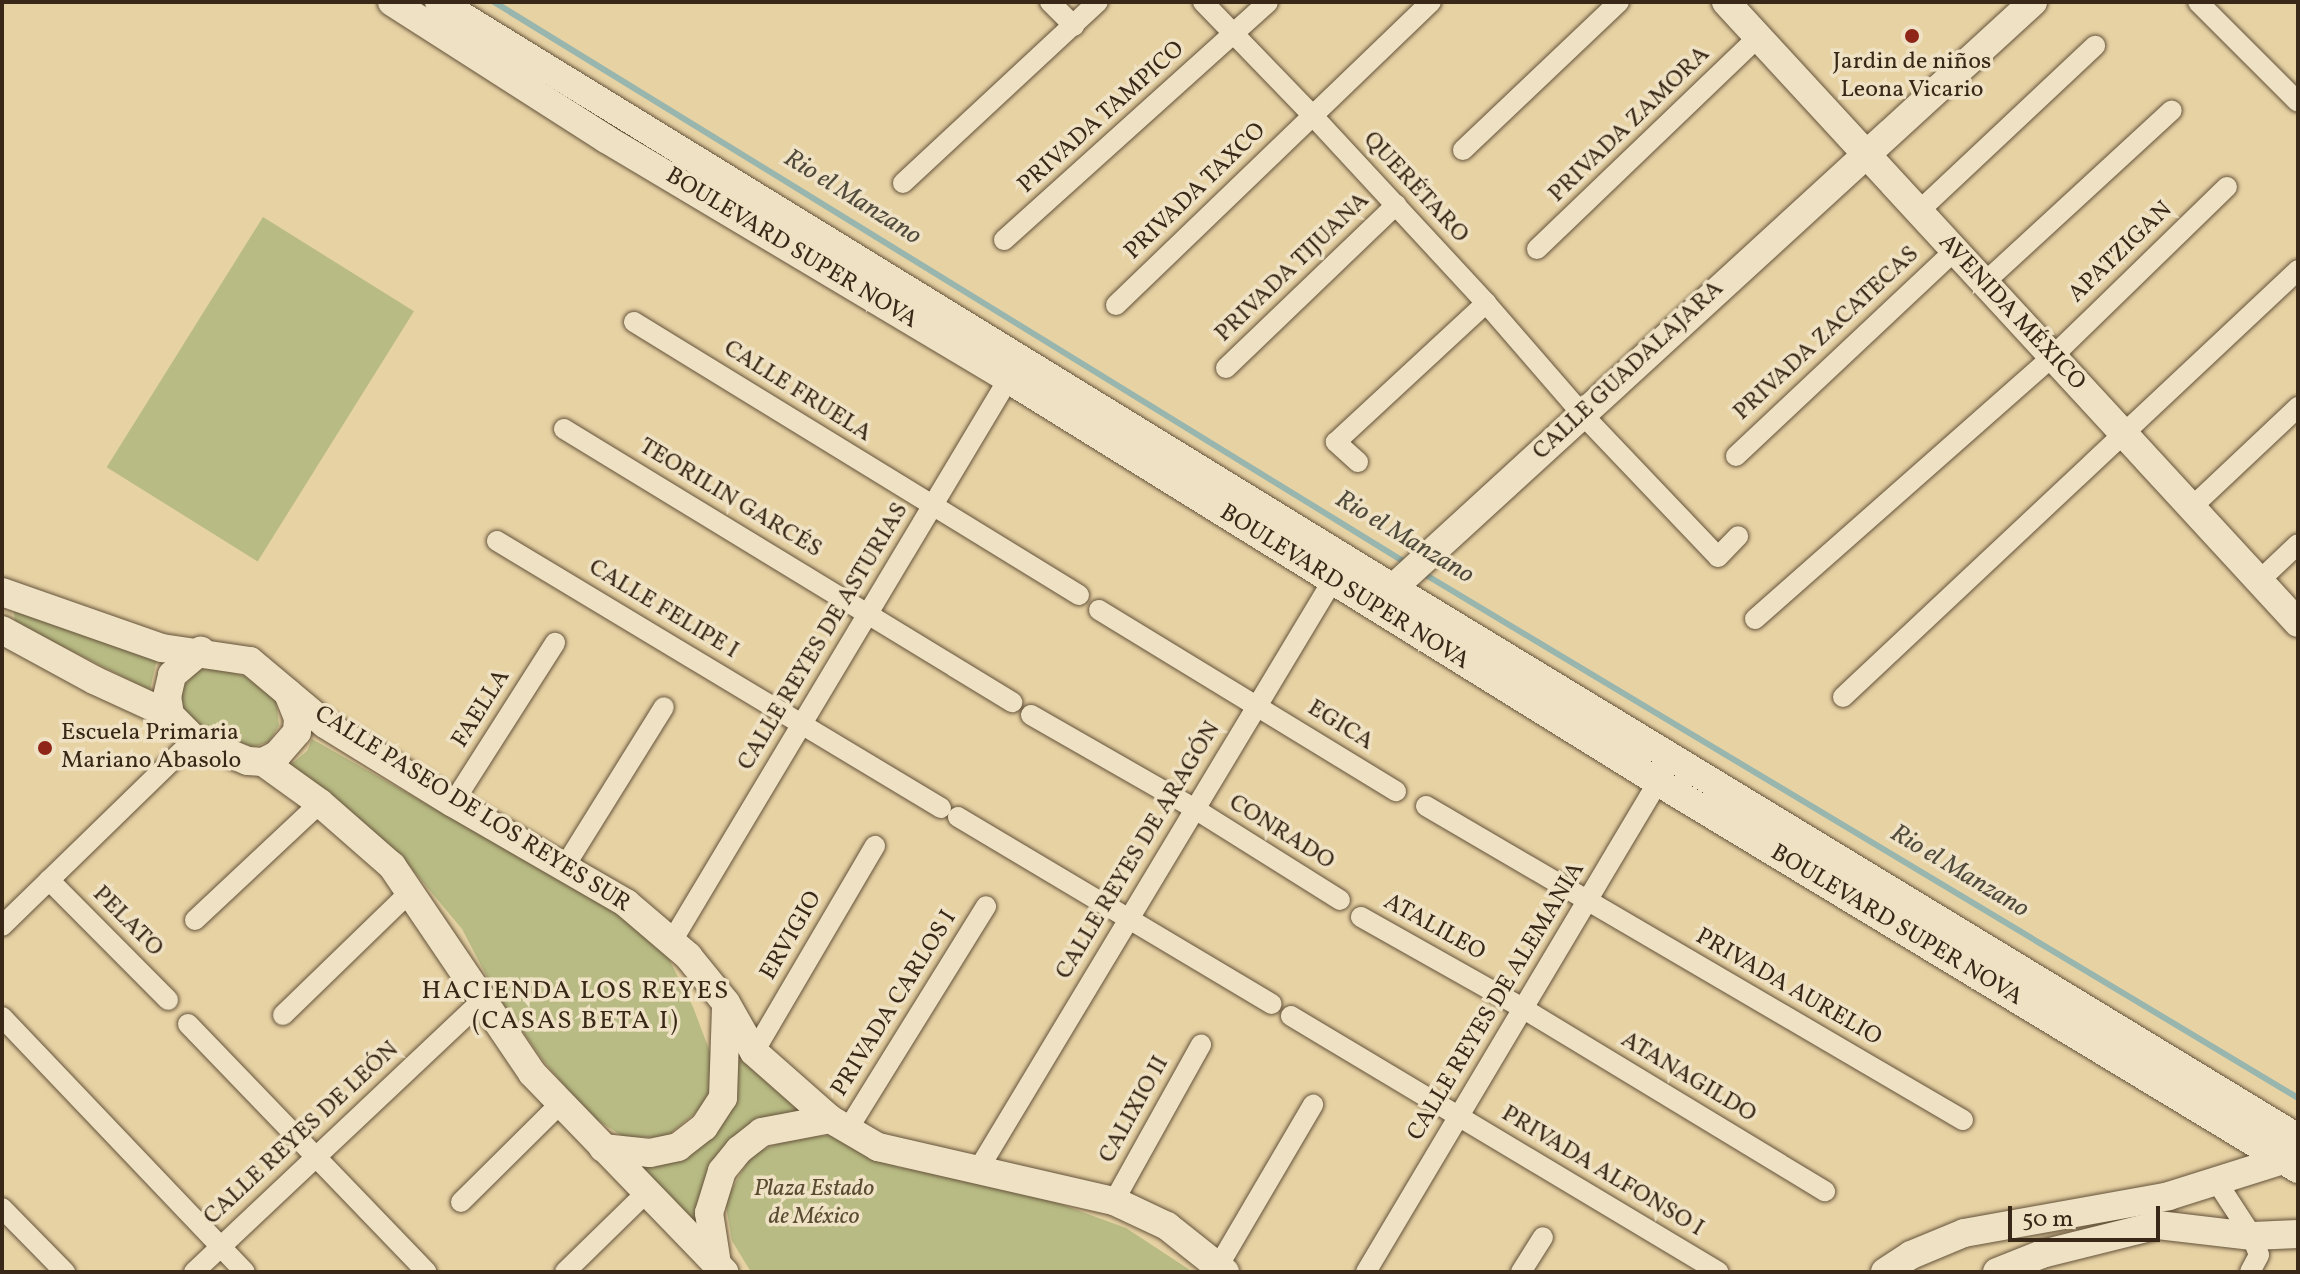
<!DOCTYPE html>
<meta charset="utf-8">
<style>
body{margin:0}
#map{position:relative;width:2300px;height:1274px;overflow:hidden;background:#e7d2a4;font-family:Vollkorn,serif}
div>[style]{position:absolute}
.green>*{inset:0;background:#b8bb84;transform-origin:0 0}
.stream>*{height:6px;margin:-3px;padding:0 3px;transform-origin:3px;border-radius:3px;background:#98b6ae}
.roads{filter:drop-shadow(0 0 2px #64523a) drop-shadow(0 0 2px #64523a)}
.street>*{height:20px;margin:-10px;padding:0 10px;transform-origin:10px;border-radius:10px;background:#efe2c4}
.secondary>*{height:28px;margin:-14px;padding:0 14px;transform-origin:14px;border-radius:14px;background:#efe2c4}
.dots>*{width:22px;height:22px;translate:-50% -50%;box-sizing:border-box;border:4px solid #efe2c4;border-radius:50%}
span{translate:-50% -50%;white-space:nowrap;text-align:center;line-height:1.15;-webkit-text-stroke:7px #efe2c4;paint-order:stroke}
.poi-label{font-size:24px;color:#392717}
.left{translate:0 -50%;text-align:left}
.street-label{font-size:24px;color:#392717}
.park-label{font-size:24px;color:#594c32;font-style:italic}
.water-label{font-size:26px;color:#514b3d;font-style:italic}
.neighbourhood-label{font-size:26px;color:#392717;letter-spacing:2px}
.frame{position:absolute;inset:0;border:4px solid #392717;pointer-events:none}
.scale{position:absolute;left:2008px;top:1206px;width:152px;height:36px;box-sizing:border-box;border:4px solid #392717;border-top:0;padding-left:10px;font-size:24px;line-height:28px;white-space:nowrap;color:#392717;-webkit-text-stroke:6px #efe2c4;paint-order:stroke}
</style>
<div id="map">
<div class="green">
<div style="left:263px;top:217px;width:178px;height:295px;rotate:32deg"></div>
<div style="clip-path:polygon(20px 610px,157px 659px,150px 690px,15px 623px,14px 612px)"></div>
<div style="clip-path:polygon(212px 668px,249px 677px,276px 700px,279px 725px,269px 742px,245px 749px,201px 734px,186px 719px,180px 696px,183px 687px,198px 670px)"></div>
<div style="clip-path:polygon(312px 739px,617px 912px,668px 957px,693px 1007px,715px 1065px,706px 1104px,666px 1137px,624px 1137px,589px 1115px,542px 1059px,495px 992px,462px 929px,401px 856px,289px 766px,307px 751px)"></div>
<div style="clip-path:polygon(738px 1061px,743px 1061px,799px 1111px,769px 1118px,696px 1231px,637px 1163px,680px 1156px)"></div>
<div style="clip-path:polygon(837px 1135px,898px 1167px,1022px 1190px,1126px 1228px,1193px 1272px,751px 1272px,732px 1241px,725px 1201px,752px 1154px,792px 1138px)"></div>
</div>
<div class="stream">
<div style="left:494px;top:2px;width:1073px;rotate:31.59deg"></div>
<div style="left:1421px;top:572px;width:1023px;rotate:30.95deg"></div>
</div>
<div class="roads">
<div class="street">
<div style="left:1050px;top:2px;width:34px;rotate:45deg"></div>
<div style="left:1203px;top:2px;width:158px;rotate:46deg"></div>
<div style="left:1313px;top:116px;width:255px;rotate:47.2deg"></div>
<div style="left:1486px;top:303px;width:147px;rotate:49.1deg"></div>
<div style="left:1582px;top:414px;width:197px;rotate:46.4deg"></div>
<div style="left:1718px;top:557px;width:29px;rotate:-46deg"></div>
<div style="left:2198px;top:2px;width:141px;rotate:45deg"></div>
<div style="left:1463px;top:150px;width:215px;rotate:-43.5deg"></div>
<div style="left:903px;top:183px;width:266px;rotate:-42.9deg"></div>
<div style="left:1918px;top:212px;width:243px;rotate:-43.2deg"></div>
<div style="left:1004px;top:240px;width:355px;rotate:-42deg"></div>
<div style="left:1537px;top:249px;width:306px;rotate:-43.8deg"></div>
<div style="left:1984px;top:283px;width:255px;rotate:-42.6deg"></div>
<div style="left:1116px;top:305px;width:437px;rotate:-43.9deg"></div>
<div style="left:634px;top:322px;width:522px;rotate:31.53deg"></div>
<div style="left:1226px;top:368px;width:236px;rotate:-43.8deg"></div>
<div style="left:564px;top:429px;width:525px;rotate:31.36deg"></div>
<div style="left:1736px;top:456px;width:299px;rotate:-43.2deg"></div>
<div style="left:1358px;top:462px;width:30px;rotate:-138deg"></div>
<div style="left:1336px;top:442px;width:205px;rotate:-42.8deg"></div>
<div style="left:2192px;top:507px;width:146px;rotate:-43.3deg"></div>
<div style="left:497px;top:541px;width:518px;rotate:31.02deg"></div>
<div style="left:2260px;top:580px;width:52px;rotate:-43.5deg"></div>
<div style="left:1099px;top:610px;width:348px;rotate:31.4deg"></div>
<div style="left:1755px;top:619px;width:396px;rotate:-41.4deg"></div>
<div style="left:2052px;top:357px;width:244px;rotate:-44.2deg"></div>
<div style="left:1843px;top:697px;width:624px;rotate:-43.18deg"></div>
<div style="left:1031px;top:715px;width:189px;rotate:29.8deg"></div>
<div style="left:1195px;top:809px;width:171px;rotate:32.1deg"></div>
<div style="left:453px;top:803px;width:190px;rotate:-57.5deg"></div>
<div style="left:1426px;top:806px;width:622px;rotate:30.32deg"></div>
<div style="left:958px;top:817px;width:365px;rotate:30.8deg"></div>
<div style="left:565px;top:866px;width:187px;rotate:-58.1deg"></div>
<div style="left:49px;top:880px;width:169px;rotate:45.2deg"></div>
<div style="left:1361px;top:917px;width:187px;rotate:29.4deg"></div>
<div style="left:1524px;top:1009px;width:352px;rotate:31.2deg"></div>
<div style="left:195px;top:920px;width:171px;rotate:-43.1deg"></div>
<div style="left:2px;top:926px;width:268px;rotate:-44.2deg"></div>
<div style="left:672px;top:941px;width:668px;rotate:-59.1deg"></div>
<div style="left:283px;top:1015px;width:177px;rotate:-44.1deg"></div>
<div style="left:1291px;top:1016px;width:498px;rotate:30.9deg"></div>
<div style="left:2px;top:1017px;width:352px;rotate:46.4deg"></div>
<div style="left:188px;top:1024px;width:344px;rotate:46.1deg"></div>
<div style="left:754px;top:1052px;width:239px;rotate:-59.6deg"></div>
<div style="left:848px;top:1129px;width:262px;rotate:-58.2deg"></div>
<div style="left:978px;top:1170px;width:700px;rotate:-58.97deg"></div>
<div style="left:2215px;top:1179px;width:68px;rotate:57deg"></div>
<div style="left:2252px;top:1236px;width:20px;rotate:70deg"></div>
<div style="left:2259px;top:1255px;width:19px;rotate:118deg"></div>
<div style="left:1114px;top:1201px;width:179px;rotate:-60.9deg"></div>
<div style="left:461px;top:1202px;width:139px;rotate:-44.7deg"></div>
<div style="left:2px;top:1208px;width:90px;rotate:45.5deg"></div>
<div style="left:1219px;top:1265px;width:186px;rotate:-59.6deg"></div>
<div style="left:194px;top:1272px;width:395px;rotate:-43.3deg"></div>
<div style="left:565px;top:1272px;width:115px;rotate:-44.3deg"></div>
<div style="left:1366px;top:1272px;width:584px;rotate:-59.22deg"></div>
<div style="left:1521px;top:1272px;width:41px;rotate:-57.8deg"></div>
</div>
<div class="secondary">
<div style="left:392px;top:2px;width:254px;rotate:32.6deg"></div>
<div style="left:606px;top:139px;width:468px;rotate:30.8deg"></div>
<div style="left:1008px;top:379px;width:765px;rotate:31.8deg"></div>
<div style="left:1658px;top:782px;width:748px;rotate:31.16deg"></div>
<div style="left:439px;top:2px;width:1120px;rotate:31.56deg"></div>
<div style="left:1393px;top:588px;width:1059px;rotate:31.29deg"></div>
<div style="left:1726px;top:2px;width:844px;rotate:47.35deg"></div>
<div style="left:1393px;top:588px;width:868px;rotate:-42.48deg"></div>
<div style="left:2px;top:592px;width:170px;rotate:19.3deg"></div>
<div style="left:162px;top:648px;width:89px;rotate:8.4deg"></div>
<div style="left:250px;top:661px;width:98px;rotate:40deg"></div>
<div style="left:325px;top:724px;width:150px;rotate:31.7deg"></div>
<div style="left:453px;top:803px;width:200px;rotate:30deg"></div>
<div style="left:626px;top:903px;width:82px;rotate:40.5deg"></div>
<div style="left:688px;top:956px;width:60px;rotate:51deg"></div>
<div style="left:726px;top:1003px;width:56px;rotate:60.3deg"></div>
<div style="left:754px;top:1052px;width:101px;rotate:41.4deg"></div>
<div style="left:830px;top:1119px;width:56px;rotate:30.3deg"></div>
<div style="left:878px;top:1147px;width:242px;rotate:12.9deg"></div>
<div style="left:1114px;top:1201px;width:59px;rotate:25.3deg"></div>
<div style="left:1167px;top:1226px;width:74px;rotate:38.4deg"></div>
<div style="left:2px;top:630px;width:105px;rotate:28.5deg"></div>
<div style="left:94px;top:680px;width:84px;rotate:24.7deg"></div>
<div style="left:170px;top:715px;width:34px;rotate:45deg"></div>
<div style="left:194px;top:739px;width:58px;rotate:22.2deg"></div>
<div style="left:248px;top:761px;width:15px;rotate:4deg"></div>
<div style="left:263px;top:762px;width:70px;rotate:35.7deg"></div>
<div style="left:320px;top:803px;width:96px;rotate:41.2deg"></div>
<div style="left:392px;top:866px;width:250px;rotate:55.9deg"></div>
<div style="left:532px;top:1073px;width:277px;rotate:46deg"></div>
<div style="left:170px;top:715px;width:18px;rotate:-99deg"></div>
<div style="left:167px;top:697px;width:23px;rotate:-77deg"></div>
<div style="left:172px;top:675px;width:38px;rotate:-40deg"></div>
<div style="left:263px;top:762px;width:16px;rotate:-27deg"></div>
<div style="left:277px;top:755px;width:30px;rotate:-49deg"></div>
<div style="left:297px;top:732px;width:14px;rotate:-86deg"></div>
<div style="left:298px;top:718px;width:27px;rotate:-112deg"></div>
<div style="left:603px;top:1148px;width:47px;rotate:6.1deg"></div>
<div style="left:650px;top:1153px;width:29px;rotate:-12deg"></div>
<div style="left:678px;top:1147px;width:33px;rotate:-38deg"></div>
<div style="left:704px;top:1127px;width:35px;rotate:-57deg"></div>
<div style="left:723px;top:1098px;width:92px;rotate:-88.1deg"></div>
<div style="left:717px;top:1264px;width:52px;rotate:-98.9deg"></div>
<div style="left:709px;top:1213px;width:44px;rotate:-72.8deg"></div>
<div style="left:722px;top:1171px;width:27px;rotate:-51deg"></div>
<div style="left:739px;top:1150px;width:29px;rotate:-38deg"></div>
<div style="left:762px;top:1132px;width:69px;rotate:-10.8deg"></div>
<div style="left:1885px;top:1272px;width:31px;rotate:-33deg"></div>
<div style="left:1911px;top:1255px;width:57px;rotate:-22.5deg"></div>
<div style="left:1964px;top:1233px;width:208px;rotate:-10.2deg"></div>
<div style="left:2169px;top:1196px;width:130px;rotate:-17.5deg"></div>
<div style="left:1997px;top:1272px;width:48px;rotate:-21.8deg"></div>
<div style="left:2042px;top:1254px;width:120px;rotate:-14deg"></div>
<div style="left:2158px;top:1225px;width:95px;rotate:6.7deg"></div>
<div style="left:2252px;top:1236px;width:46px;rotate:-2.5deg"></div>
</div>
</div>
<div class="dots">
<div style="left:1912px;top:36px;background:#8f2418"></div>
<div style="left:45px;top:748px;background:#8f2418"></div>
</div>
<div class="poi-label">
<span style="left:1912px;top:77px">Jardin de niños<br>Leona Vicario</span>
<span class="left" style="left:61px;top:748px">Escuela Primaria<br>Mariano Abasolo</span>
</div>
<div class="street-label">
<span style="left:1102px;top:118px;rotate:-42deg">PRIVADA TAMPICO</span>
<span style="left:1630px;top:125px;rotate:-44deg">PRIVADA ZAMORA</span>
<span style="left:1415px;top:188px;rotate:47deg">QUERÉTARO</span>
<span style="left:1196px;top:192px;rotate:-44deg">PRIVADA TAXCO</span>
<span style="left:791px;top:249px;rotate:31deg">BOULEVARD SUPER NOVA</span>
<span style="left:2121px;top:253px;rotate:-44deg">APATZIGAN</span>
<span style="left:1293px;top:268px;rotate:-44deg">PRIVADA TIJUANA</span>
<span style="left:2011px;top:313px;rotate:47deg">AVENIDA MÉXICO</span>
<span style="left:1827px;top:334px;rotate:-43deg">PRIVADA ZACATECAS</span>
<span style="left:1629px;top:371px;rotate:-43deg">CALLE GUADALAJARA</span>
<span style="left:797px;top:392px;rotate:32deg">CALLE FRUELA</span>
<span style="left:730px;top:499px;rotate:31deg">TEORILIN GARCÉS</span>
<span style="left:1344px;top:588px;rotate:32deg">BOULEVARD SUPER NOVA</span>
<span style="left:663px;top:610px;rotate:31deg">CALLE FELIPE I</span>
<span style="left:824px;top:637px;rotate:-59deg">CALLE REYES DE ASTURIAS</span>
<span style="left:482px;top:709px;rotate:-58deg">FAELLA</span>
<span style="left:1340px;top:726px;rotate:32deg">EGICA</span>
<span style="left:472px;top:810px;rotate:32deg">CALLE PASEO DE LOS REYES SUR</span>
<span style="left:1281px;top:833px;rotate:32deg">CONRADO</span>
<span style="left:1139px;top:851px;rotate:-59deg">CALLE REYES DE ARAGÓN</span>
<span style="left:127px;top:922px;rotate:45deg">PELATO</span>
<span style="left:1896px;top:926px;rotate:31deg">BOULEVARD SUPER NOVA</span>
<span style="left:1434px;top:928px;rotate:29deg">ATALILEO</span>
<span style="left:792px;top:936px;rotate:-60deg">ERVIGIO</span>
<span style="left:1788px;top:988px;rotate:30deg">PRIVADA AURELIO</span>
<span style="left:1497px;top:1002px;rotate:-59deg">CALLE REYES DE ALEMANIA</span>
<span style="left:895px;top:1004px;rotate:-58deg">PRIVADA CARLOS I</span>
<span style="left:1688px;top:1078px;rotate:31deg">ATANAGILDO</span>
<span style="left:1135px;top:1110px;rotate:-61deg">CALIXIO II</span>
<span style="left:302px;top:1134px;rotate:-43deg">CALLE REYES DE LEÓN</span>
<span style="left:1602px;top:1172px;rotate:31deg">PRIVADA ALFONSO I</span>
</div>
<div class="park-label">
<span style="left:814px;top:1204px">Plaza Estado<br>de México</span>
</div>
<div class="water-label">
<span style="left:852px;top:198px;rotate:32deg">Rio el Manzano</span>
<span style="left:1404px;top:538px;rotate:31deg">Rio el Manzano</span>
<span style="left:1959px;top:872px;rotate:31deg">Rio el Manzano</span>
</div>
<div class="neighbourhood-label">
<span style="left:576px;top:1007px">HACIENDA LOS REYES<br>(CASAS BETA I)</span>
</div>
<div class="frame"></div>
<div class="scale">50 m</div>
</div>
